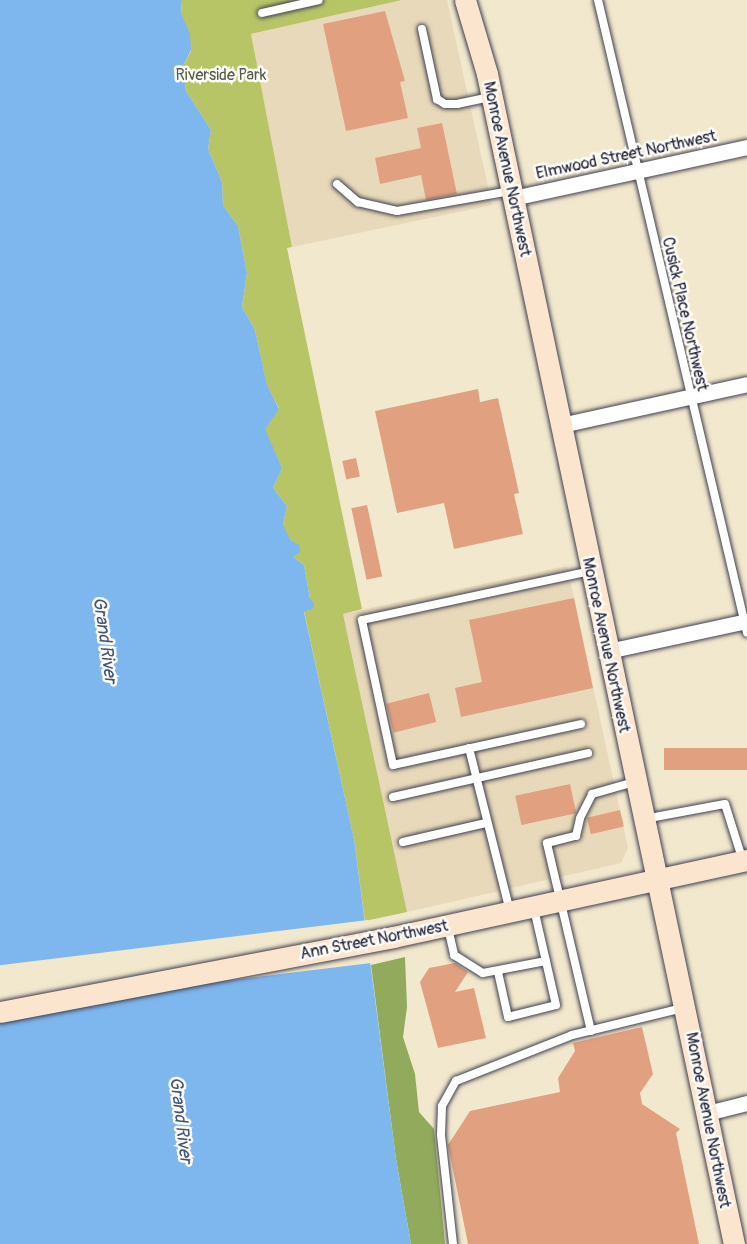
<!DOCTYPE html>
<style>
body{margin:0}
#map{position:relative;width:747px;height:1244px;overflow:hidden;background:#f2e8ce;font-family:Pangolin,sans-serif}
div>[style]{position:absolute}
.built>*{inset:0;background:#e8d9ba}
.green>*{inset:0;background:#b7c567}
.forest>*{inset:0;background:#91aa5c}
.water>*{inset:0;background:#7eb6ee}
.pier>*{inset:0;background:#f2e8ce;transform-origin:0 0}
.building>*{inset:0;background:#e1a180;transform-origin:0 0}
.roads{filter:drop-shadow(0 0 2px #414051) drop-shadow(0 0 2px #414051)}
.service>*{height:8px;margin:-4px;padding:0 4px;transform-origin:4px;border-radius:4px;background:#fff}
.minor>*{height:15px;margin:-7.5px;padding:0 7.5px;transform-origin:7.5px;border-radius:7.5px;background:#fff}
.secondary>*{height:21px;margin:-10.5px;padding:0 10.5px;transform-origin:10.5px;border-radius:10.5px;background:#fce5cf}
span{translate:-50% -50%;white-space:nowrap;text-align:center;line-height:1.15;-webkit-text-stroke:5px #fdfcf7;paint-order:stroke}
.park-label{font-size:16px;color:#565b4a}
.street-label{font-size:16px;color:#22223b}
.water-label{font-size:18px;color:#42567a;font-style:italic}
</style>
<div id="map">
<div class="built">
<div style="clip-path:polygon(402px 0,447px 0,492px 205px,292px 247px,251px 34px)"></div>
<div style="clip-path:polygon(567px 566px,628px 848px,621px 863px,407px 912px,343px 614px)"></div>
</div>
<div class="green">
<div style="clip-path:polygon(182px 0,402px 0,251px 34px,292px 247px,287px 248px,362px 609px,343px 614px,407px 912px,365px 921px,354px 839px,304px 611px,310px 599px,304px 565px,293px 557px,283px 524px,287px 506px,273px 488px,282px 468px,264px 429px,279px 408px,267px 386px,255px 330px,242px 307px,247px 273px,238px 226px,223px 205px,222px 182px,208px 149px,211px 130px,186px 91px,183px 66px,191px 51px,181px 13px)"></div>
</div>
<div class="forest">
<div style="clip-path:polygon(405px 957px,407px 1007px,403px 1037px,415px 1074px,419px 1112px,434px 1129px,445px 1244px,411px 1244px,396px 1159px,371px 965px)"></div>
</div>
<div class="water">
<div style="clip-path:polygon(0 0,182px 0,181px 13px,190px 34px,191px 50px,183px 66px,186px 91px,211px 130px,208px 149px,222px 182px,223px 205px,238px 226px,247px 273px,242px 307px,255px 330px,267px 385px,279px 409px,265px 429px,282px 468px,273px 488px,287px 506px,283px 524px,290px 540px,299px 545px,300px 552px,293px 557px,304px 565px,310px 599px,314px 603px,314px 608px,304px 612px,354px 839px,396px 1159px,411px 1244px,0 1244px)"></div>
</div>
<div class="pier">
<div style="left:368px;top:920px;width:43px;height:375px;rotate:83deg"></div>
</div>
<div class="building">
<div style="clip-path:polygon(385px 11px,405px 81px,400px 82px,408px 118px,346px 131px,323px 24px)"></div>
<div style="clip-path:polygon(442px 123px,457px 194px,426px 200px,421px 175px,380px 184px,375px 158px,421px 148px,417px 128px)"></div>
<div style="clip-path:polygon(478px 389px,480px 402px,498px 398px,519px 493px,514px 494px,523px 534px,454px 549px,444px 503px,397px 513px,375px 411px)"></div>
<div style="left:356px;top:458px;width:19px;height:14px;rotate:78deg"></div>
<div style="left:367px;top:505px;width:73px;height:16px;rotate:78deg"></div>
<div style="clip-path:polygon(574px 598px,593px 688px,461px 717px,455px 688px,482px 682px,469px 620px)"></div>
<div style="left:429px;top:693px;width:30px;height:44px;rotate:76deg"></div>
<div style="left:747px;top:748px;width:22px;height:83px;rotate:90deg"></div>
<div style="left:570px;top:784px;width:30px;height:56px;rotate:78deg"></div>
<div style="left:620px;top:810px;width:17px;height:34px;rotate:77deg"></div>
<div style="clip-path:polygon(455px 963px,468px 972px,455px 992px,474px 988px,486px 1038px,438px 1048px,420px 982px,429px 968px)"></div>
<div style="clip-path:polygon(642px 1027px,653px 1074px,640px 1093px,642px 1104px,680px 1129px,676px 1133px,699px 1244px,468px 1244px,448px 1145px,470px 1111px,560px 1092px,558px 1078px,575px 1051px,573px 1043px)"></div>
</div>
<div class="roads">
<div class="service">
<div style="left:598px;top:0;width:650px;rotate:76.75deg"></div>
<div style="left:262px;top:13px;width:58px;rotate:-12.8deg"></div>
<div style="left:422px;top:29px;width:72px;rotate:77.9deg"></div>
<div style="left:437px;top:99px;width:9px;rotate:32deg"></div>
<div style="left:445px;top:104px;width:12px"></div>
<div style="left:457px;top:104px;width:35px;rotate:-12deg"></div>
<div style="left:337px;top:184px;width:28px;rotate:41deg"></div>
<div style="left:358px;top:202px;width:40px;rotate:13deg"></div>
<div style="left:397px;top:211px;width:115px;rotate:-10deg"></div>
<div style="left:581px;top:724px;width:192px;rotate:167.7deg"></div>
<div style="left:393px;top:765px;width:148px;rotate:-102.1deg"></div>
<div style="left:362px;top:620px;width:234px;rotate:-12.1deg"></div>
<div style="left:469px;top:748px;width:168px;rotate:75.9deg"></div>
<div style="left:393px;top:797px;width:200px;rotate:-12.7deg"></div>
<div style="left:644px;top:819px;width:82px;rotate:-10.5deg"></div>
<div style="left:725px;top:804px;width:57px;rotate:72.5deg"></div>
<div style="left:403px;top:842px;width:85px;rotate:-12.9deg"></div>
<div style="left:448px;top:928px;width:28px;rotate:77deg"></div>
<div style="left:454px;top:955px;width:34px;rotate:32deg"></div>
<div style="left:483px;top:973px;width:64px;rotate:-10.8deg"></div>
<div style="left:498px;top:972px;width:46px;rotate:77.5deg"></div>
<div style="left:508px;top:1017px;width:49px;rotate:-14deg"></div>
<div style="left:556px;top:1005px;width:98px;rotate:-102.9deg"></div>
<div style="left:591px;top:1031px;width:193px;rotate:-103.2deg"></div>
<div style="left:547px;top:843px;width:30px;rotate:-14deg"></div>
<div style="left:576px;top:836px;width:18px;rotate:-77deg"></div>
<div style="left:580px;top:818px;width:27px;rotate:-63deg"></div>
<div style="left:592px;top:794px;width:44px;rotate:-15.9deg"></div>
<div style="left:453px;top:1244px;width:110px;rotate:-96.3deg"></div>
<div style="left:441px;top:1135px;width:29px;rotate:-88deg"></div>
<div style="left:442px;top:1106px;width:29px;rotate:-61deg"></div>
<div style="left:456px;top:1081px;width:125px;rotate:-21.6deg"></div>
<div style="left:572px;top:1035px;width:114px;rotate:-13.7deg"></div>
</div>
<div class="minor">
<div style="left:513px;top:198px;width:239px;rotate:-12.3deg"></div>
<div style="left:561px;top:425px;width:190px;rotate:-12.4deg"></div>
<div style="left:608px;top:651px;width:142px;rotate:-12.2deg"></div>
<div style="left:707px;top:1113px;width:41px;rotate:-14deg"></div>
</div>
<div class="secondary">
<div style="left:465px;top:0;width:77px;rotate:73.4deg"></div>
<div style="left:487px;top:74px;width:1196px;rotate:78.08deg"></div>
<div style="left:0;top:1012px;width:400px;rotate:-10.8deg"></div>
<div style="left:393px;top:937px;width:362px;rotate:-12.3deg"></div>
</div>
</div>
<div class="park-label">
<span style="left:221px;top:75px">Riverside Park</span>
</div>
<div class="street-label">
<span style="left:626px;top:155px;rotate:-12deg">Elmwood Street Northwest</span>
<span style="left:507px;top:169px;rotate:78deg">Monroe Avenue Northwest</span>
<span style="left:685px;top:314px;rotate:77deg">Cusick Place Northwest</span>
<span style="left:606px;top:645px;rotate:78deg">Monroe Avenue Northwest</span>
<span style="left:374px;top:940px;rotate:-11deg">Ann Street Northwest</span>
<span style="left:708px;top:1120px;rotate:79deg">Monroe Avenue Northwest</span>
</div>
<div class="water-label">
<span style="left:104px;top:640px;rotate:82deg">Grand River</span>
<span style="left:180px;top:1120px;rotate:83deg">Grand River</span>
</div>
</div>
